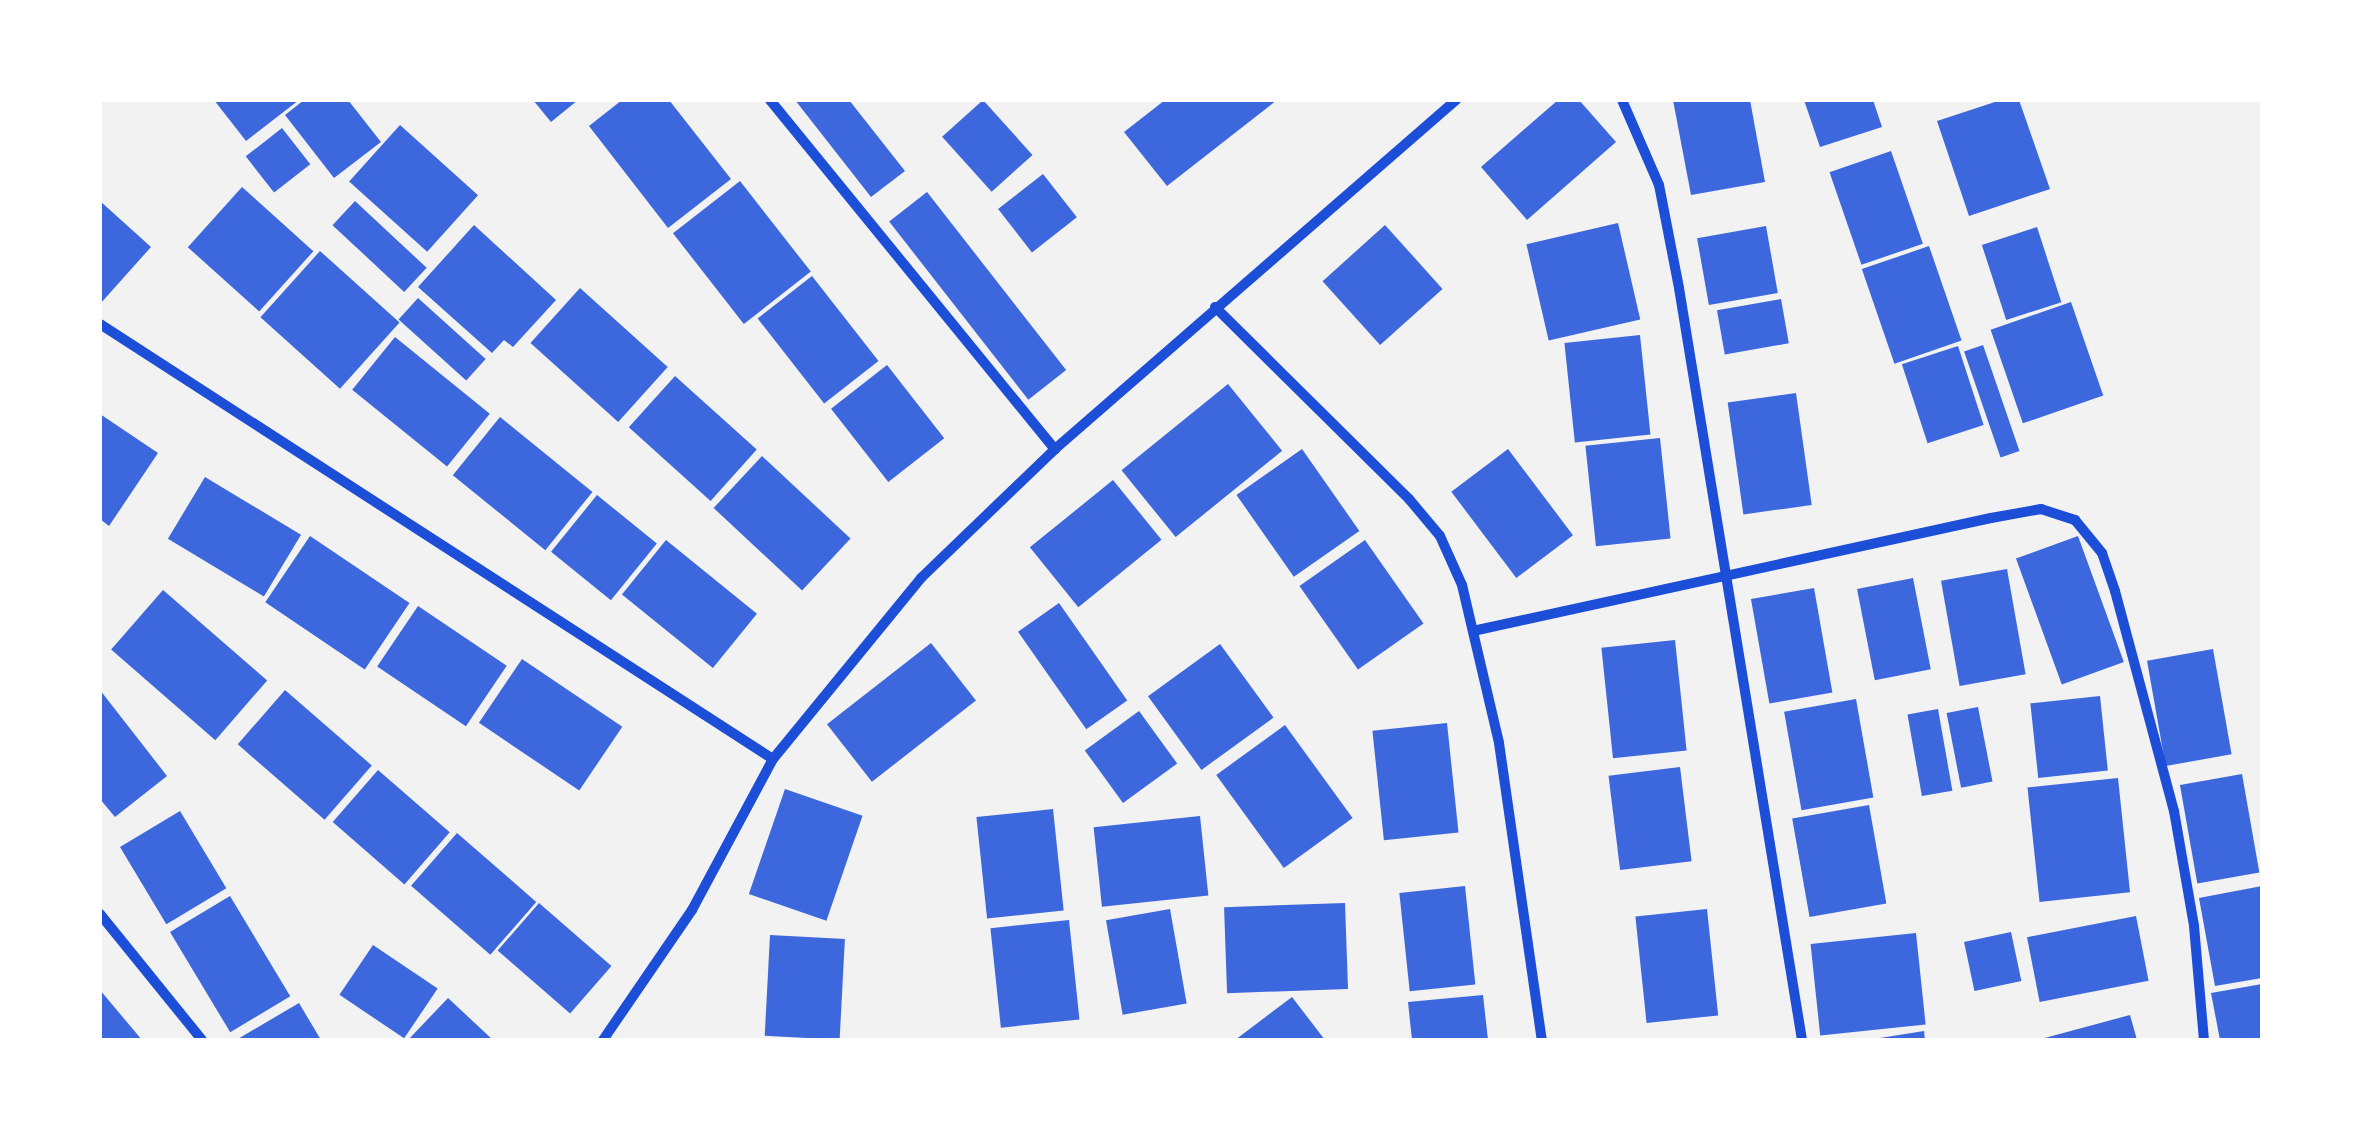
<!DOCTYPE html>
<style>
body{margin:0}
#map{position:relative;width:2362px;height:1140px;overflow:hidden;background:#f2f2f2;font-family:"Roboto Serif",serif}
div>[style]{position:absolute}
.building>*{inset:0;background:#3d67dc;transform-origin:0 0}
.minor>*{height:10px;margin:-5px;padding:0 5px;transform-origin:5px;border-radius:5px;background:#1d4ed8}
span{translate:-50% -50%;white-space:nowrap;text-align:center;line-height:1.15;-webkit-text-stroke:9px #fff;paint-order:stroke}
.frame{position:absolute;inset:0;border:102px solid #fff;pointer-events:none}
</style>
<div id="map">
<div class="building">
<div style="clip-path:polygon(214px 100px,299px 100px,246px 141px)"></div>
<div style="clip-path:polygon(304px 100px,348px 100px,381px 142px,334px 178px,285px 115px)"></div>
<div style="clip-path:polygon(533px 100px,578px 100px,551px 122px)"></div>
<div style="clip-path:polygon(622px 100px,669px 100px,731px 179px,668px 228px,589px 126px)"></div>
<div style="clip-path:polygon(795px 100px,849px 100px,905px 171px,871px 197px)"></div>
<div style="left:983px;top:100px;width:74px;height:55px;rotate:48deg"></div>
<div style="clip-path:polygon(1165px 100px,1277px 100px,1167px 186px,1124px 132px)"></div>
<div style="clip-path:polygon(1558px 100px,1579px 100px,1616px 142px,1527px 220px,1481px 167px)"></div>
<div style="clip-path:polygon(1673px 100px,1750px 100px,1765px 182px,1691px 195px)"></div>
<div style="clip-path:polygon(1804px 100px,1873px 100px,1882px 127px,1820px 147px)"></div>
<div style="clip-path:polygon(2001px 100px,2019px 100px,2050px 189px,1969px 216px,1937px 121px)"></div>
<div style="left:400px;top:125px;width:105px;height:76px;rotate:42deg"></div>
<div style="left:282px;top:128px;width:46px;height:46px;rotate:52deg"></div>
<div style="left:1891px;top:151px;width:98px;height:65px;rotate:71deg"></div>
<div style="left:1043px;top:174px;width:55px;height:57px;rotate:52deg"></div>
<div style="left:740px;top:181px;width:115px;height:85px;rotate:52deg"></div>
<div style="left:242px;top:187px;width:96px;height:81px;rotate:42deg"></div>
<div style="left:927px;top:192px;width:226px;height:48px;rotate:52deg"></div>
<div style="clip-path:polygon(100px 201px,151px 247px,100px 304px)"></div>
<div style="left:355px;top:201px;width:98px;height:33px;rotate:43deg"></div>
<div style="left:1618px;top:223px;width:99px;height:94px;rotate:77deg"></div>
<div style="clip-path:polygon(474px 225px,556px 300px,513px 347px,504px 340px,492px 353px,418px 287px)"></div>
<div style="left:1385px;top:225px;width:86px;height:84px;rotate:48deg"></div>
<div style="left:1766px;top:226px;width:68px;height:70px;rotate:80deg"></div>
<div style="left:2037px;top:227px;width:79px;height:58px;rotate:72deg"></div>
<div style="left:1929px;top:246px;width:100px;height:71px;rotate:71deg"></div>
<div style="left:320px;top:251px;width:107px;height:89px;rotate:42deg"></div>
<div style="left:812px;top:276px;width:108px;height:69px;rotate:52deg"></div>
<div style="left:580px;top:288px;width:118px;height:74px;rotate:42deg"></div>
<div style="left:418px;top:298px;width:91px;height:29px;rotate:42deg"></div>
<div style="left:1781px;top:299px;width:45px;height:65px;rotate:80deg"></div>
<div style="left:2071px;top:302px;width:99px;height:85px;rotate:71deg"></div>
<div style="left:1640px;top:335px;width:100px;height:76px;rotate:84deg"></div>
<div style="left:395px;top:337px;width:122px;height:68px;rotate:39deg"></div>
<div style="left:1983px;top:345px;width:112px;height:20px;rotate:71deg"></div>
<div style="left:1958px;top:346px;width:83px;height:59px;rotate:72deg"></div>
<div style="left:887px;top:365px;width:93px;height:71px;rotate:52deg"></div>
<div style="left:675px;top:376px;width:110px;height:69px;rotate:42deg"></div>
<div style="left:1228px;top:384px;width:86px;height:137px;rotate:51deg"></div>
<div style="left:1796px;top:393px;width:113px;height:69px;rotate:82deg"></div>
<div style="clip-path:polygon(100px 414px,158px 453px,109px 526px,100px 519px)"></div>
<div style="left:500px;top:417px;width:119px;height:75px;rotate:39deg"></div>
<div style="left:1660px;top:438px;width:101px;height:75px;rotate:84deg"></div>
<div style="left:1302px;top:449px;width:100px;height:80px;rotate:55deg"></div>
<div style="left:1508px;top:449px;width:108px;height:71px;rotate:53deg"></div>
<div style="left:762px;top:456px;width:121px;height:71px;rotate:43deg"></div>
<div style="left:205px;top:477px;width:112px;height:72px;rotate:31deg"></div>
<div style="left:1113px;top:480px;width:77px;height:107px;rotate:51deg"></div>
<div style="left:597px;top:495px;width:77px;height:73px;rotate:39deg"></div>
<div style="left:310px;top:536px;width:120px;height:80px;rotate:34deg"></div>
<div style="left:2078px;top:536px;width:134px;height:66px;rotate:70deg"></div>
<div style="left:666px;top:540px;width:117px;height:70px;rotate:39deg"></div>
<div style="left:1365px;top:540px;width:102px;height:80px;rotate:55deg"></div>
<div style="left:2007px;top:569px;width:107px;height:67px;rotate:80deg"></div>
<div style="left:1913px;top:578px;width:93px;height:57px;rotate:79deg"></div>
<div style="left:1814px;top:588px;width:106px;height:64px;rotate:80deg"></div>
<div style="left:163px;top:590px;width:138px;height:79px;rotate:41deg"></div>
<div style="left:1059px;top:603px;width:119px;height:50px;rotate:55deg"></div>
<div style="left:418px;top:606px;width:107px;height:73px;rotate:34deg"></div>
<div style="left:1675px;top:640px;width:111px;height:74px;rotate:84deg"></div>
<div style="left:931px;top:643px;width:73px;height:132px;rotate:52deg"></div>
<div style="left:1220px;top:644px;width:91px;height:89px;rotate:54deg"></div>
<div style="left:2213px;top:649px;width:107px;height:67px;rotate:80deg"></div>
<div style="left:522px;top:659px;width:121px;height:77px;rotate:34deg"></div>
<div style="clip-path:polygon(100px 690px,167px 776px,115px 817px,100px 799px)"></div>
<div style="left:285px;top:690px;width:115px;height:72px;rotate:41deg"></div>
<div style="left:2100px;top:696px;width:75px;height:70px;rotate:84deg"></div>
<div style="left:1856px;top:699px;width:100px;height:73px;rotate:80deg"></div>
<div style="left:1978px;top:707px;width:76px;height:32px;rotate:79deg"></div>
<div style="left:1938px;top:709px;width:83px;height:31px;rotate:80deg"></div>
<div style="left:1139px;top:711px;width:65px;height:67px;rotate:54deg"></div>
<div style="left:1447px;top:723px;width:110px;height:75px;rotate:84deg"></div>
<div style="left:1285px;top:725px;width:115px;height:85px;rotate:54deg"></div>
<div style="left:1680px;top:767px;width:95px;height:72px;rotate:83deg"></div>
<div style="left:378px;top:770px;width:95px;height:69px;rotate:41deg"></div>
<div style="left:2242px;top:774px;width:100px;height:63px;rotate:80deg"></div>
<div style="left:2118px;top:778px;width:115px;height:91px;rotate:84deg"></div>
<div style="left:785px;top:789px;width:82px;height:111px;rotate:19deg"></div>
<div style="left:1869px;top:805px;width:100px;height:78px;rotate:80deg"></div>
<div style="left:1053px;top:809px;width:102px;height:77px;rotate:84deg"></div>
<div style="left:180px;top:811px;width:90px;height:70px;rotate:59deg"></div>
<div style="left:1200px;top:816px;width:80px;height:107px;rotate:84deg"></div>
<div style="left:457px;top:833px;width:105px;height:70px;rotate:41deg"></div>
<div style="left:1465px;top:886px;width:99px;height:66px;rotate:84deg"></div>
<div style="clip-path:polygon(2262px 886px,2262px 978px,2215px 986px,2199px 898px)"></div>
<div style="left:230px;top:896px;width:117px;height:70px;rotate:59deg"></div>
<div style="left:539px;top:903px;width:96px;height:63px;rotate:41deg"></div>
<div style="left:1345px;top:903px;width:86px;height:121px;rotate:88deg"></div>
<div style="left:1170px;top:909px;width:96px;height:65px;rotate:80deg"></div>
<div style="left:1707px;top:909px;width:107px;height:72px;rotate:84deg"></div>
<div style="left:2136px;top:916px;width:66px;height:111px;rotate:79deg"></div>
<div style="left:1069px;top:920px;width:100px;height:79px;rotate:84deg"></div>
<div style="left:2011px;top:932px;width:50px;height:48px;rotate:78deg"></div>
<div style="left:1916px;top:933px;width:92px;height:106px;rotate:84deg"></div>
<div style="left:770px;top:935px;width:75px;height:101px;rotate:3deg"></div>
<div style="left:373px;top:945px;width:78px;height:60px;rotate:34deg"></div>
<div style="clip-path:polygon(2262px 984px,2262px 1040px,2220px 1040px,2211px 993px)"></div>
<div style="clip-path:polygon(100px 990px,142px 1040px,100px 1040px)"></div>
<div style="clip-path:polygon(1483px 995px,1488px 1040px,1412px 1040px,1408px 1002px)"></div>
<div style="clip-path:polygon(1292px 997px,1325px 1040px,1235px 1040px)"></div>
<div style="clip-path:polygon(448px 998px,493px 1040px,408px 1040px)"></div>
<div style="clip-path:polygon(299px 1003px,321px 1040px,236px 1040px)"></div>
<div style="clip-path:polygon(2130px 1015px,2137px 1040px,2041px 1040px,2041px 1039px)"></div>
<div style="clip-path:polygon(1924px 1031px,1925px 1040px,1880px 1040px,1880px 1038px)"></div>
</div>
<div class="minor">
<div style="left:770px;top:100px;width:451px;rotate:50.8deg"></div>
<div style="left:1622px;top:100px;width:93px;rotate:66.5deg"></div>
<div style="left:1659px;top:185px;width:105px;rotate:79deg"></div>
<div style="left:1679px;top:288px;width:762px;rotate:80.71deg"></div>
<div style="left:1215px;top:307px;width:273px;rotate:44.7deg"></div>
<div style="left:1409px;top:499px;width:48px;rotate:50deg"></div>
<div style="left:1440px;top:536px;width:54px;rotate:65.8deg"></div>
<div style="left:1462px;top:585px;width:162px;rotate:76.8deg"></div>
<div style="left:1499px;top:743px;width:300px;rotate:81.8deg"></div>
<div style="left:100px;top:324px;width:801px;rotate:32.88deg"></div>
<div style="left:1473px;top:631px;width:530px;rotate:-12.31deg"></div>
<div style="left:1991px;top:518px;width:51px;rotate:-10.2deg"></div>
<div style="left:2041px;top:509px;width:36px;rotate:18deg"></div>
<div style="left:2075px;top:520px;width:43px;rotate:50.7deg"></div>
<div style="left:2102px;top:553px;width:40px;rotate:71.1deg"></div>
<div style="left:2115px;top:591px;width:228px;rotate:75deg"></div>
<div style="left:2174px;top:811px;width:117px;rotate:80.1deg"></div>
<div style="left:2194px;top:926px;width:114px;rotate:85deg"></div>
<div style="left:100px;top:914px;width:162px;rotate:51deg"></div>
<div style="left:603px;top:1040px;width:158px;rotate:-55.6deg"></div>
<div style="left:692px;top:910px;width:171px;rotate:-61.8deg"></div>
<div style="left:773px;top:759px;width:234px;rotate:-50.7deg"></div>
<div style="left:921px;top:578px;width:186px;rotate:-43.9deg"></div>
<div style="left:1055px;top:449px;width:532px;rotate:-41.03deg"></div>
</div>
<div class="frame"></div>
</div>
